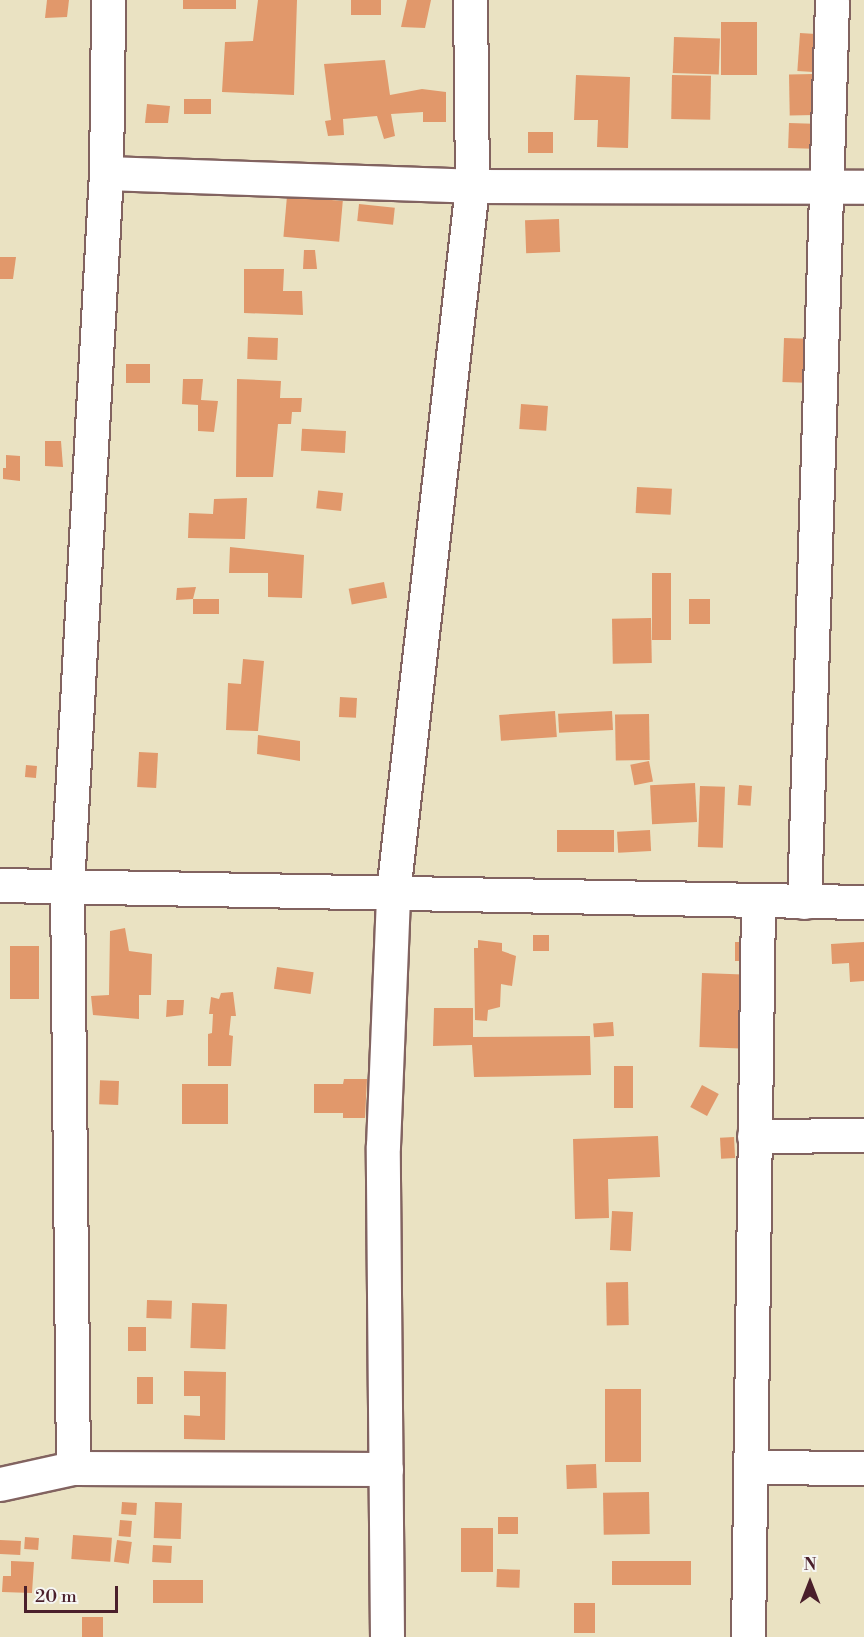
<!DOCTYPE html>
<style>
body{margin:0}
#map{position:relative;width:864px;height:1637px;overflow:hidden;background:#eae2c2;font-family:"Libre Bodoni",serif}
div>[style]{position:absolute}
.building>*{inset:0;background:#e1986b;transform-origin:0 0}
.roads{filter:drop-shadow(2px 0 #826360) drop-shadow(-2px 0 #826360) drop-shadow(0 2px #826360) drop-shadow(0 -2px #826360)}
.minor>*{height:33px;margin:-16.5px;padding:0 16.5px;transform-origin:16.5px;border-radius:16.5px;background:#fff}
span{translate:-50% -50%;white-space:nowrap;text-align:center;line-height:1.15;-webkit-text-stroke:4.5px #f6f6f2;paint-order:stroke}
.north{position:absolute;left:780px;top:1553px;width:60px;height:60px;-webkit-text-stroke:4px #f6f6f2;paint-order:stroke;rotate:0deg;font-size:16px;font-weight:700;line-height:24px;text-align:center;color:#4a1f2b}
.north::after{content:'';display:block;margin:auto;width:21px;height:27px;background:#4a1f2b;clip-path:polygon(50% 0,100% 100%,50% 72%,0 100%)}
.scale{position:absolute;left:24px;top:1586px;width:94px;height:27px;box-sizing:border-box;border:3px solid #4a1f2b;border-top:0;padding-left:8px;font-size:18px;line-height:21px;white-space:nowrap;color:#4a1f2b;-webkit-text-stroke:4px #f6f6f2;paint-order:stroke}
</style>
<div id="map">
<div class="building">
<div style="clip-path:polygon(47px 0,69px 0,67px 17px,45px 18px)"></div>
<div style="left:183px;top:0;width:53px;height:9px"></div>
<div style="clip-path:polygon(258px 0,297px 0,294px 95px,222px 92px,225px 42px,253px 41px)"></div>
<div style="left:351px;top:0;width:30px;height:15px"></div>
<div style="clip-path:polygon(407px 0,431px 0,425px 28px,401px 27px)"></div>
<div style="left:721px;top:22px;width:36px;height:53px"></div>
<div style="left:800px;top:33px;width:16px;height:38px;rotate:4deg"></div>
<div style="left:674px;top:37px;width:46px;height:36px;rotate:2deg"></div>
<div style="clip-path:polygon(385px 60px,390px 95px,422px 89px,446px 92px,446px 122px,423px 122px,423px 112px,391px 114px,395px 136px,384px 139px,377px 116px,343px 119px,344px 135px,328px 136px,325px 121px,331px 120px,324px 64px)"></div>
<div style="left:814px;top:74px;width:41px;height:25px;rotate:89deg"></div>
<div style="clip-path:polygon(576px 75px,630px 77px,628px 148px,597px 147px,598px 120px,574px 120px)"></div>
<div style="left:672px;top:75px;width:39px;height:44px;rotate:1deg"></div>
<div style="left:184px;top:99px;width:27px;height:15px"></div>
<div style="clip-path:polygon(147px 104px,170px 106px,168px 123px,145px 123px)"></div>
<div style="left:789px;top:123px;width:24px;height:25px;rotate:2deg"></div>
<div style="left:528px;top:132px;width:25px;height:21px"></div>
<div style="left:287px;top:196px;width:56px;height:41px;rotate:5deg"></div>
<div style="left:359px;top:204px;width:36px;height:17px;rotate:6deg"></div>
<div style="left:559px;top:219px;width:33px;height:34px;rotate:88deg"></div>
<div style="clip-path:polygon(304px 250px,315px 250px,317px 269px,303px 269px)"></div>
<div style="clip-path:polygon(0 257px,16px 257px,13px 279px,0 279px)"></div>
<div style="clip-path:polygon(244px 269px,284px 269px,283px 291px,302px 291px,303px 315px,244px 313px)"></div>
<div style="left:248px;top:337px;width:30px;height:22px;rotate:2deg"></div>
<div style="left:784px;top:338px;width:23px;height:44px;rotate:2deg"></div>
<div style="left:126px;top:364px;width:24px;height:19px"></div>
<div style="clip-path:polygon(183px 379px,203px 379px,201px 400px,218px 401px,214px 432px,198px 431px,198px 405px,182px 404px)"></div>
<div style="clip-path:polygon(237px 379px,281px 381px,280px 398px,302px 398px,301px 412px,292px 412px,291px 424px,278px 424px,273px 477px,236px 477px)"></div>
<div style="left:521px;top:404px;width:27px;height:25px;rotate:4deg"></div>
<div style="left:346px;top:431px;width:22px;height:44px;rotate:93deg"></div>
<div style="clip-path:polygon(45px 441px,61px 441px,63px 467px,45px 466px)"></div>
<div style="clip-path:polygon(6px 455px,20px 456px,20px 481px,3px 479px,3px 468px,6px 468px)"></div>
<div style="left:637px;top:487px;width:35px;height:26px;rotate:3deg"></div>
<div style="left:343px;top:493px;width:18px;height:25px;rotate:96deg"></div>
<div style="clip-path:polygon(247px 498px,245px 539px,188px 538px,189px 513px,213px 514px,214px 499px)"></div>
<div style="clip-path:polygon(230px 547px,304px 555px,302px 598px,268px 597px,268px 573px,229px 573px)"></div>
<div style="left:652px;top:573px;width:19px;height:67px"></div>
<div style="left:384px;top:582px;width:16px;height:36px;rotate:79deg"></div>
<div style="clip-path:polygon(196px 587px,193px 599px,176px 600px,177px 588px)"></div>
<div style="left:193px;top:599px;width:26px;height:15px"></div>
<div style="left:689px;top:599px;width:21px;height:25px"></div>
<div style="left:651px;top:618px;width:45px;height:39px;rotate:89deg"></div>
<div style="clip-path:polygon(243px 659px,264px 661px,258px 731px,226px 730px,228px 683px,241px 684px)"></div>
<div style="left:340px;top:697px;width:17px;height:20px;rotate:3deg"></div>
<div style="left:555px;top:711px;width:26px;height:56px;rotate:86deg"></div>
<div style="left:612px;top:711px;width:19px;height:54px;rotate:87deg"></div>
<div style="left:649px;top:714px;width:46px;height:34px;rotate:89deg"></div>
<div style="clip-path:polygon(258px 735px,300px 741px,300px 761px,257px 754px)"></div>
<div style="left:139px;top:752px;width:19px;height:35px;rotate:3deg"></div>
<div style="left:649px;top:761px;width:21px;height:19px;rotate:79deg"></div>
<div style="left:26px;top:765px;width:11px;height:12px;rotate:5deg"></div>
<div style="left:695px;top:783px;width:39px;height:45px;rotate:87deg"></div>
<div style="left:739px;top:785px;width:13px;height:20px;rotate:4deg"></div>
<div style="left:700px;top:786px;width:25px;height:61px;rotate:2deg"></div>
<div style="left:614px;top:830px;width:22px;height:57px;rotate:90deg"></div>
<div style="left:650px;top:830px;width:21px;height:33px;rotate:87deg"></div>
<div style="clip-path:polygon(125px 928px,129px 951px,152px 954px,151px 995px,139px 995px,139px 1019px,93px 1015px,91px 996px,109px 995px,110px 931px)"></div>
<div style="left:533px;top:935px;width:16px;height:16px"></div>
<div style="clip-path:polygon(478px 940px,502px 943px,502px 951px,516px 956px,512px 986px,501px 984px,500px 1007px,488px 1010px,487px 1021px,475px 1020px,474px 948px,478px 948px)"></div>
<div style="left:735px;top:942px;width:18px;height:19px"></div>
<div style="clip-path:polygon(864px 942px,864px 981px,850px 982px,849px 963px,832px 964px,831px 944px)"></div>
<div style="left:10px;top:946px;width:29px;height:53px"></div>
<div style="left:277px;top:967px;width:37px;height:22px;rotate:8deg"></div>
<div style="left:702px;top:973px;width:48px;height:74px;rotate:2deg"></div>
<div style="clip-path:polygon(233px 992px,236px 1016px,231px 1016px,229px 1035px,233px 1036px,231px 1066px,208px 1066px,208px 1034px,212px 1033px,213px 1014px,209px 1014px,211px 997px,219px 999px,221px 993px)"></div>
<div style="clip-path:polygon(167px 1000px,184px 1000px,183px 1015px,166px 1017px)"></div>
<div style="clip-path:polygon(434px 1008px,473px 1008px,473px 1037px,590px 1036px,591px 1075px,474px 1077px,472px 1045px,433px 1046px)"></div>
<div style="left:613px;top:1022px;width:14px;height:20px;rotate:86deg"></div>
<div style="left:614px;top:1066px;width:19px;height:42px"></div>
<div style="clip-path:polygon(344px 1079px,367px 1079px,365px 1118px,343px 1118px,343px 1113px,314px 1113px,314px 1084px,343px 1084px)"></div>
<div style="left:119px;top:1081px;width:24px;height:19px;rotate:92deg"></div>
<div style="left:182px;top:1084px;width:46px;height:40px"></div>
<div style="left:702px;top:1085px;width:19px;height:25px;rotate:28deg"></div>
<div style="clip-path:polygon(658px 1136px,660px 1177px,608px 1179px,609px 1218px,575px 1219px,573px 1139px)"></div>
<div style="left:734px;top:1137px;width:21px;height:14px;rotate:87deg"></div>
<div style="left:612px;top:1211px;width:21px;height:39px;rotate:3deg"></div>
<div style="left:628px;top:1282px;width:43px;height:22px;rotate:89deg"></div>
<div style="left:147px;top:1300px;width:25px;height:18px;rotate:2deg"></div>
<div style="left:192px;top:1303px;width:35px;height:45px;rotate:2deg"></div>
<div style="left:128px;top:1327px;width:18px;height:24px"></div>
<div style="clip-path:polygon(184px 1371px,226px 1372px,225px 1440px,184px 1439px,184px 1415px,200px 1416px,200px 1396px,184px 1396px)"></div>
<div style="left:137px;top:1377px;width:16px;height:27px"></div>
<div style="left:605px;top:1389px;width:36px;height:73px"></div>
<div style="left:596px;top:1464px;width:24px;height:30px;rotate:88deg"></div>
<div style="left:649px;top:1492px;width:42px;height:46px;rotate:89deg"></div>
<div style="left:122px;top:1502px;width:15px;height:12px;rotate:4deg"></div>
<div style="left:155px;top:1502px;width:27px;height:36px;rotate:2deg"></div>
<div style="left:498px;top:1517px;width:20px;height:17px"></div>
<div style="left:120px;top:1520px;width:12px;height:16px;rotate:5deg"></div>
<div style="left:461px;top:1528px;width:32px;height:44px"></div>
<div style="left:73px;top:1535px;width:39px;height:24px;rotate:4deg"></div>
<div style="left:25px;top:1537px;width:14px;height:12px;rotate:4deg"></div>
<div style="left:0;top:1540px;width:21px;height:14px;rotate:3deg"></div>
<div style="left:117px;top:1540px;width:15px;height:22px;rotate:8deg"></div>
<div style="left:153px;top:1545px;width:19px;height:17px;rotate:3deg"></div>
<div style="clip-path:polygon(11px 1561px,34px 1562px,32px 1593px,2px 1592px,3px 1576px,11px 1576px)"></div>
<div style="left:691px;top:1561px;width:24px;height:79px;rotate:90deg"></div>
<div style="left:497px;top:1569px;width:23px;height:18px;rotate:2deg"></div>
<div style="left:153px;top:1580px;width:50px;height:23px"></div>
<div style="left:574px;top:1603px;width:21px;height:30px"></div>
<div style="left:82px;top:1617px;width:21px;height:20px"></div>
</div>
<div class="roads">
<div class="minor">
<div style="left:106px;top:173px;width:173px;rotate:-89.3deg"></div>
<div style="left:0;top:885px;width:864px;rotate:1.13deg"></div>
<div style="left:804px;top:902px;width:902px;rotate:-88.22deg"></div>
<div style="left:754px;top:1136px;width:110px;rotate:-0.5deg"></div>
<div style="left:750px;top:1467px;width:114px;rotate:0.5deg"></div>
<div style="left:73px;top:1468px;width:582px;rotate:-90.59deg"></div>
<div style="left:67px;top:886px;width:714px;rotate:-86.87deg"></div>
<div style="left:106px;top:173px;width:366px;rotate:2deg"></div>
<div style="left:472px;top:186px;width:392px;rotate:0.1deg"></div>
<div style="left:0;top:1484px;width:75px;rotate:-12.4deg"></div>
<div style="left:73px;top:1468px;width:313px;rotate:0.2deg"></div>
<div style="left:387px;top:1637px;width:491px;rotate:-90.5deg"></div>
<div style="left:383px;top:1146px;width:253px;rotate:-87.7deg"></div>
<div style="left:393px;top:893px;width:711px;rotate:-83.62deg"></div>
<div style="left:472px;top:186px;width:186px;rotate:-90.6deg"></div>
<div style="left:748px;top:1637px;width:736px;rotate:-89.22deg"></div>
</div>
</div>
<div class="north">N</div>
<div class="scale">20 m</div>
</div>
